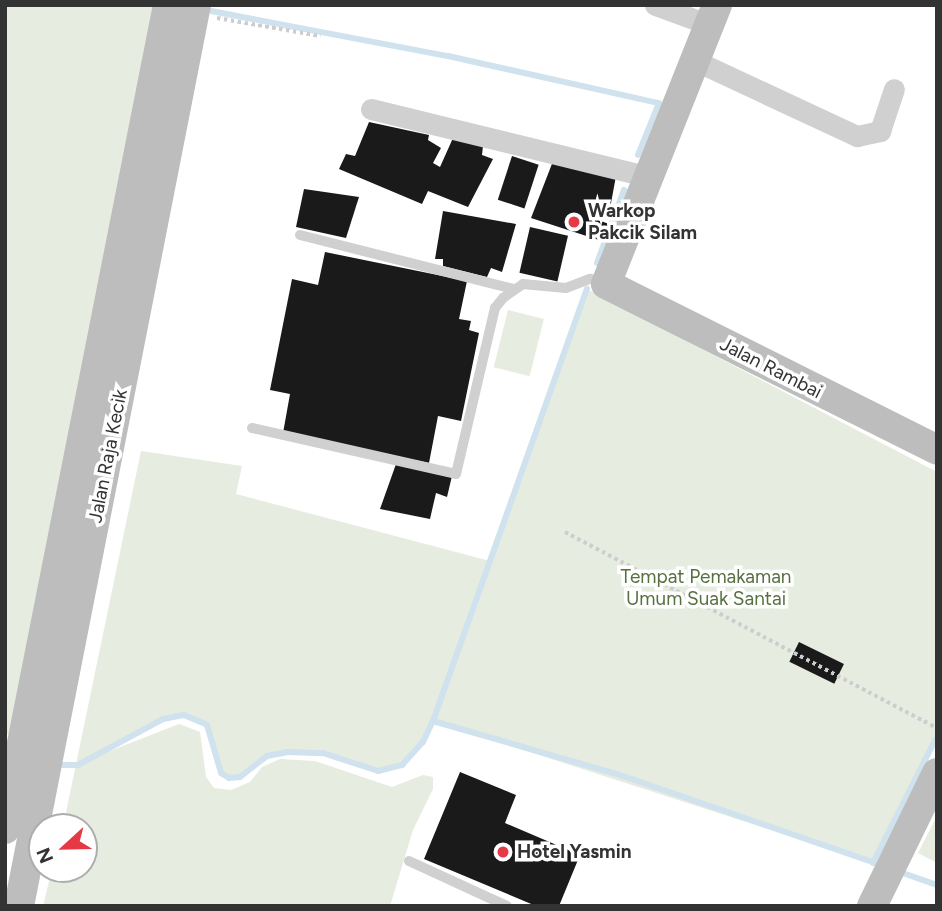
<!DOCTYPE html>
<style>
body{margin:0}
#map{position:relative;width:942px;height:911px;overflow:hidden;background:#fff;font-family:Figtree,sans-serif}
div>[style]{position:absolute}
.green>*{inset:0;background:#e6ecdf;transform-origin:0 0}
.stream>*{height:6px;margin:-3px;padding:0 3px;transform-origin:3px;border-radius:3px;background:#cfe2ee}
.building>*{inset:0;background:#1a1a1a;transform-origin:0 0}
.path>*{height:3.5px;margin-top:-1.75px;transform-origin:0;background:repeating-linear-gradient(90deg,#cdcdcd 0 3.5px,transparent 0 7px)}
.lane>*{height:10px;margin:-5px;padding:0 5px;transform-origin:5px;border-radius:5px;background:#d0d0d0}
.street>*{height:21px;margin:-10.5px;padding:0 10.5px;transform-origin:10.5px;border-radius:10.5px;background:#d0d0d0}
.secondary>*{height:30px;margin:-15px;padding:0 15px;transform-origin:15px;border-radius:15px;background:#bdbdbd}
.dots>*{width:19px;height:19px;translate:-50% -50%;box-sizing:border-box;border:4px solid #fff;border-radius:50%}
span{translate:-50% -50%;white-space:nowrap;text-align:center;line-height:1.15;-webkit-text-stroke:7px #fff;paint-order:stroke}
.poi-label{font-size:19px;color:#333;font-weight:700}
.left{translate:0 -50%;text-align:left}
.street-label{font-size:19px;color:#333}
.park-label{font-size:19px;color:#56703f}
.frame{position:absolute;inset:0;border:7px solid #333;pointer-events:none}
.north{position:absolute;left:28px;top:813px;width:70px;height:70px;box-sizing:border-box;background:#fff;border:2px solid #adadad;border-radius:50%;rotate:248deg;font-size:19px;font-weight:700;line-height:28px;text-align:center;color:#333}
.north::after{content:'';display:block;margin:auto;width:24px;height:32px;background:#e63946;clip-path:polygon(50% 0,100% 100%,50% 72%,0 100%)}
</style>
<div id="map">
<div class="green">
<div style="clip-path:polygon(5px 5px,154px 5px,10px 734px,5px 734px)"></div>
<div style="clip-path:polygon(587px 289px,937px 472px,937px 736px,873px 863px,434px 721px,423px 742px,402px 765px,383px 770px,323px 753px,287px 752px,267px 756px,240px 777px,229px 778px,221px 773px,207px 725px,184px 715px,163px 719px,92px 758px,179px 724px,200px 732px,206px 777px,214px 788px,231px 790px,250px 782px,262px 767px,280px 759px,315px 761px,392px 787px,423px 775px,433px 777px,433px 789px,413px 830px,390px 906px,43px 906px,52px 869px,84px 869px,84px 827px,63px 827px,141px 451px,242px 466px,236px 494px,490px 561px)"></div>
<div style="left:508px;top:310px;width:37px;height:59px;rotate:14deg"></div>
<div style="clip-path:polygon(937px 816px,937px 863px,918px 853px)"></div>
</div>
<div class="stream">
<div style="left:211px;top:11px;width:241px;rotate:10.8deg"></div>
<div style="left:448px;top:56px;width:216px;rotate:12.6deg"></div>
<div style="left:659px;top:103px;width:56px;rotate:112deg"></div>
<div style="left:597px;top:263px;width:78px;rotate:-69.7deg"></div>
<div style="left:433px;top:721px;width:459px;rotate:-70.4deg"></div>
<div style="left:56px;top:765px;width:22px"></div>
<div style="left:78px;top:765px;width:97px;rotate:-28.4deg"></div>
<div style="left:163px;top:719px;width:21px;rotate:-11deg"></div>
<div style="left:184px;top:715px;width:25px;rotate:23deg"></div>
<div style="left:207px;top:725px;width:50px;rotate:73.7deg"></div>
<div style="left:221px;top:773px;width:9px;rotate:32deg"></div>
<div style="left:229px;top:778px;width:11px;rotate:-5deg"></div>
<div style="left:240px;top:777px;width:34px;rotate:-38deg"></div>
<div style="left:267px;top:756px;width:20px;rotate:-11deg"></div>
<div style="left:287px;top:752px;width:36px;rotate:2deg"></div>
<div style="left:323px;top:753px;width:58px;rotate:18.1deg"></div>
<div style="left:378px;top:771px;width:25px;rotate:-14deg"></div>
<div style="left:402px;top:765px;width:31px;rotate:-48deg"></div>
<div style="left:423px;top:742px;width:23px;rotate:-65deg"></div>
<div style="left:433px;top:721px;width:195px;rotate:16.1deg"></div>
<div style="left:620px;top:775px;width:279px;rotate:19deg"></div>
<div style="left:873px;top:863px;width:138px;rotate:-63.2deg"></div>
<div style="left:897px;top:871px;width:42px;rotate:19.3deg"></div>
</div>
<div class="building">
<div style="clip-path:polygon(369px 122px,429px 135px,428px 140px,441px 148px,433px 163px,440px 167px,453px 138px,483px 146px,482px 155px,493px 159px,468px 207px,428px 191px,422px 204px,339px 169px,346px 154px,355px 156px)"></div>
<div style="left:512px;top:156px;width:28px;height:46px;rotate:18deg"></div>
<div style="clip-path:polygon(555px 156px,616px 176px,609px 214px,602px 212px,598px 220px,612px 225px,605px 242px,531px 218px)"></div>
<div style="clip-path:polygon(304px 189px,359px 197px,346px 238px,296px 227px)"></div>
<div style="clip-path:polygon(443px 211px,516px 224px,502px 272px,491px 268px,487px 277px,443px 266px,443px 259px,435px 259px)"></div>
<div style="left:530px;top:227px;width:39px;height:47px;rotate:13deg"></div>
<div style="clip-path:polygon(325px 252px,467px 281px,459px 319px,471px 321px,469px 330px,479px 333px,461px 421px,438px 416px,429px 463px,283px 433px,290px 394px,270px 390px,292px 279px,318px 285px)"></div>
<div style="clip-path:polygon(396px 464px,452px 476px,447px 497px,436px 493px,430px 519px,380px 509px)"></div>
<div style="left:799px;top:642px;width:50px;height:22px;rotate:26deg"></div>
<div style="clip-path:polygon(460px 772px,516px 795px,505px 823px,580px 855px,559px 906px,536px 906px,424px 859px)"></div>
</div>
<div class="path">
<div style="left:217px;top:18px;width:105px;rotate:9.9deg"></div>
<div style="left:565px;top:532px;width:420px;rotate:27.8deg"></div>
</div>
<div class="lane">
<div style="left:300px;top:235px;width:221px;rotate:14.2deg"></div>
<div style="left:252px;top:428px;width:209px;rotate:12.7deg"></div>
<div style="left:456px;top:474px;width:171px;rotate:-76.8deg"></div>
<div style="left:495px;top:308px;width:13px;rotate:-51deg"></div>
<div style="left:503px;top:298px;width:24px;rotate:-35deg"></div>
<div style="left:523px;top:284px;width:43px;rotate:5.3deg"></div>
<div style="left:566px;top:288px;width:26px;rotate:-21deg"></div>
<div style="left:590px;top:279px;width:14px;rotate:17deg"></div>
<div style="left:409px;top:861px;width:108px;rotate:24.7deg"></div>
</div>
<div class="street">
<div style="left:655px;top:5px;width:59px;rotate:20deg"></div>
<div style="left:696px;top:61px;width:178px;rotate:25deg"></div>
<div style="left:857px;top:136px;width:24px;rotate:-12deg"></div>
<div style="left:880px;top:131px;width:44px;rotate:-71.6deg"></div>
<div style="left:371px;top:109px;width:288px;rotate:13.7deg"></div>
</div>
<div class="secondary">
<div style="left:717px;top:5px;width:300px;rotate:111.7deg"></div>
<div style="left:606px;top:284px;width:370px;rotate:26.6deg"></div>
<div style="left:5px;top:829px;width:840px;rotate:-78.81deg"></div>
<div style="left:19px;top:906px;width:918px;rotate:-78.89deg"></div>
<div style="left:872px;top:906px;width:148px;rotate:-64deg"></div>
</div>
<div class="dots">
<div style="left:574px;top:222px;background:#e63946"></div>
<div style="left:503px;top:852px;background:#e63946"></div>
</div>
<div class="poi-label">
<span class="left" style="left:588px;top:222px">Warkop<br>Pakcik Silam</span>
<span class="left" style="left:517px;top:852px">Hotel Yasmin</span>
</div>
<div class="street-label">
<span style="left:771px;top:368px;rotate:27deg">Jalan Rambai</span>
<span style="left:108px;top:456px;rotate:-79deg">Jalan Raja Kecik</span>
</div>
<div class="park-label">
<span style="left:706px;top:588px">Tempat Pemakaman<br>Umum Suak Santai</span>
</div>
<div class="frame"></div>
<div class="north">N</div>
</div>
